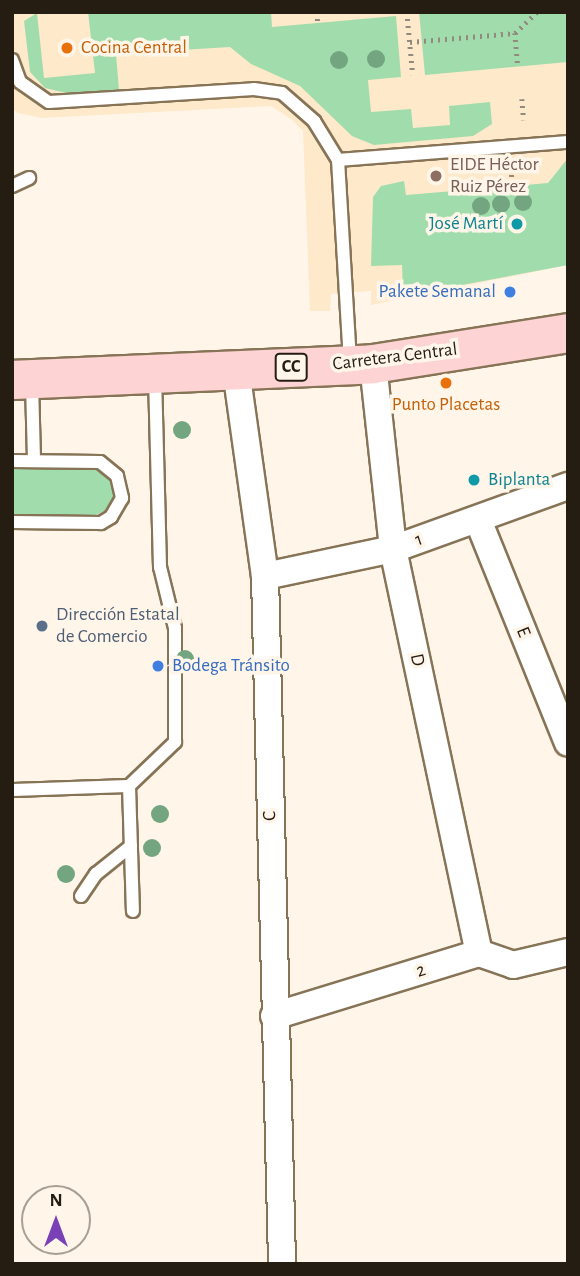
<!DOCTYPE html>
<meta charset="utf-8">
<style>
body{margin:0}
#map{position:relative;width:580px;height:1276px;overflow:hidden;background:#fff6e9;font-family:"Alegreya Sans",sans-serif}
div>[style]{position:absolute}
.built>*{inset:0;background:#fee9ca}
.green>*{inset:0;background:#a1ddac}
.path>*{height:4.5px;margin-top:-2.25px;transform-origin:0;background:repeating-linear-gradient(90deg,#928a7e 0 2px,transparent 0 7px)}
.roads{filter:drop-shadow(2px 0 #877457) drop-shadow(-2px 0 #877457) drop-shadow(0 2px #877457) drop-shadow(0 -2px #877457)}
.service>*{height:12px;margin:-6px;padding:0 6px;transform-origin:6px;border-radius:6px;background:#fff}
.minor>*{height:26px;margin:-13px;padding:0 13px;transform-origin:13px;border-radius:13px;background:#fff}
.primary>*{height:38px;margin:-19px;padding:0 19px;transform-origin:19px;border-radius:19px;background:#fed3d3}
.trees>*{width:18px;height:18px;margin:-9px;border-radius:50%;background:#73a680}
.dots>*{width:19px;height:19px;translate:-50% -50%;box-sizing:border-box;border:4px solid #fff6e9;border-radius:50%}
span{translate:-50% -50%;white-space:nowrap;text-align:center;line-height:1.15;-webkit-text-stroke:7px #fff6e9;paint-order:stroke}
.shield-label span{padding:2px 5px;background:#fff6e9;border:2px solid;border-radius:5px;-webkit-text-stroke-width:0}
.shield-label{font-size:18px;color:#251d12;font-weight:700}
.food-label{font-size:19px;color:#c56008}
.left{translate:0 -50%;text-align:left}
.education-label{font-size:19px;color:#785e54}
.culture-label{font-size:19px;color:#0d838f}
.right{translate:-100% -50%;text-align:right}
.shop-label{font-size:19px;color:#366cbe}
.street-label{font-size:19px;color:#251d12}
.service-label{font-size:19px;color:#4e5e75}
.frame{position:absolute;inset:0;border:14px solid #251d12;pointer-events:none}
.north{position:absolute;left:21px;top:1185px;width:70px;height:70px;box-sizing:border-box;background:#fff6e9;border:2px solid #a89f93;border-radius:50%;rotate:0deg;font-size:19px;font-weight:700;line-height:28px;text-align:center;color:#251d12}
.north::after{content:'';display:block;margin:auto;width:24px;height:32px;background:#7a40b6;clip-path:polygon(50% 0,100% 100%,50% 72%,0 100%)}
</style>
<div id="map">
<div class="built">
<div style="clip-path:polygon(12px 12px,568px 12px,568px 265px,371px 305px,371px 291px,331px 294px,330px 311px,310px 311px,303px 131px,292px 120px,271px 106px,42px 118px,18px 113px,12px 108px)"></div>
</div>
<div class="green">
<div style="clip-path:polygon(88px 12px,271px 12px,272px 27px,396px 16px,401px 77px,368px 80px,371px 112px,411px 109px,413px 128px,450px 125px,449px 106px,490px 102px,492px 124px,473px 136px,374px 145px,352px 136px,300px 86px,251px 64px,230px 47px,116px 54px,119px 90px,66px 93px,45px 88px,30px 72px,24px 21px,37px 13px,44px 78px,95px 73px)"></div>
<div style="clip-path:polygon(419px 12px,568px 12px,568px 62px,425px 75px)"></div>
<div style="clip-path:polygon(568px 158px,568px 265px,403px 296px,402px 265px,371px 266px,373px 197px,381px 186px,404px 181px,406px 195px,548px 183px)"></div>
<div style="clip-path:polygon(12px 467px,92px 467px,108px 475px,114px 497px,106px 510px,92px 517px,12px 517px)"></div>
</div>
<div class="path">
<div style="left:317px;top:12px;width:11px;rotate:85deg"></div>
<div style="left:407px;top:12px;width:63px;rotate:84.6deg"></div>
<div style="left:515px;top:33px;width:30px;rotate:-44deg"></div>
<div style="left:410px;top:42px;width:105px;rotate:-4.9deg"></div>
<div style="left:515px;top:33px;width:33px;rotate:85deg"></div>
<div style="left:522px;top:99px;width:21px;rotate:85deg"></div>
<div style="left:510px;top:161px;width:25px;rotate:83deg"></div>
</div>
<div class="roads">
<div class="service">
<div style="left:12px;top:60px;width:23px;rotate:70deg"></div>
<div style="left:20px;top:82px;width:35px;rotate:35deg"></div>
<div style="left:49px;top:102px;width:205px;rotate:-3.6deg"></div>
<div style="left:254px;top:89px;width:28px;rotate:8deg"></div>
<div style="left:282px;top:93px;width:43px;rotate:41.2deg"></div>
<div style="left:314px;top:121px;width:46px;rotate:58.4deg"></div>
<div style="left:338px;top:160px;width:231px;rotate:-4.5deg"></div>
<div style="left:338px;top:160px;width:201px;rotate:86.6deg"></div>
<div style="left:12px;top:186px;width:19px;rotate:-25deg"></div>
<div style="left:32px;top:383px;width:78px;rotate:88.5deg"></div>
<div style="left:12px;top:461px;width:88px;rotate:0.7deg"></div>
<div style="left:100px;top:462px;width:22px;rotate:39deg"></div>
<div style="left:117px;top:476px;width:23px;rotate:77deg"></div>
<div style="left:122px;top:498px;width:22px;rotate:120deg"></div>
<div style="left:111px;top:517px;width:12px;rotate:149deg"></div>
<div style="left:101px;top:523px;width:89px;rotate:-179.4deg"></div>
<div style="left:129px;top:786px;width:64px;rotate:-43.7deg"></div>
<div style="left:175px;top:742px;width:114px;rotate:-90deg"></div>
<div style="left:175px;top:628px;width:63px;rotate:-103.8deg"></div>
<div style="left:160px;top:567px;width:189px;rotate:-91.5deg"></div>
<div style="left:12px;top:790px;width:117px;rotate:-2deg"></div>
<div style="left:129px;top:786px;width:125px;rotate:88.2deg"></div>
<div style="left:81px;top:896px;width:27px;rotate:-56deg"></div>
<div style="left:96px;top:874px;width:45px;rotate:-38.7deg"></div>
</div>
<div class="minor">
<div style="left:373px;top:364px;width:186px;rotate:83.8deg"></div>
<div style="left:393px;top:549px;width:413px;rotate:78deg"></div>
<div style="left:236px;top:370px;width:208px;rotate:82deg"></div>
<div style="left:265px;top:576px;width:688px;rotate:88.58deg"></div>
<div style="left:478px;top:520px;width:240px;rotate:68deg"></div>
<div style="left:265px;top:576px;width:131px;rotate:-11.9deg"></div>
<div style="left:393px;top:549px;width:186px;rotate:-19.8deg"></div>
<div style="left:274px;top:1016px;width:214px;rotate:-17.1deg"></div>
<div style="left:479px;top:953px;width:36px;rotate:19deg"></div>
<div style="left:513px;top:965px;width:57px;rotate:-13.3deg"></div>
</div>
<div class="primary">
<div style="left:12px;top:380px;width:361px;rotate:-2.5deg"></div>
<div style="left:373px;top:364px;width:197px;rotate:-9deg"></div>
</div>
</div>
<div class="trees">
<div style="left:376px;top:59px"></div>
<div style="left:339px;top:60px"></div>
<div style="left:523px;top:202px"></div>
<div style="left:501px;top:204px"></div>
<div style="left:481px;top:206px"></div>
<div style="left:182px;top:430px"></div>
<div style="left:185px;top:659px"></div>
<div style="left:160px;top:814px"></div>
<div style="left:152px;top:848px"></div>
<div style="left:66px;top:874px"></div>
</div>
<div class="dots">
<div style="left:67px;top:48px;background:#e8710a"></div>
<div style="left:436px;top:176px;background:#8d6e63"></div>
<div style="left:517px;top:224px;background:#0f9aa8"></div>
<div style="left:510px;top:292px;background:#3f7fe0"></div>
<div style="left:446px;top:383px;background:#e8710a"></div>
<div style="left:474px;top:480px;background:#0f9aa8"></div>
<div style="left:42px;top:626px;background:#5c6f8a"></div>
<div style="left:158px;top:666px;background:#3f7fe0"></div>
</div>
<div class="shield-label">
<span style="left:291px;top:367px">CC</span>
</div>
<div class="food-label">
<span class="left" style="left:81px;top:48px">Cocina Central</span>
<span style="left:446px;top:405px">Punto Placetas</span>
</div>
<div class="education-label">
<span class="left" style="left:450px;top:176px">EIDE Héctor<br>Ruiz Pérez</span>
</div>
<div class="culture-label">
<span class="right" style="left:503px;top:224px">José Martí</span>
<span class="left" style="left:488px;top:480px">Biplanta</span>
</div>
<div class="shop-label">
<span class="right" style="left:496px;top:292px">Pakete Semanal</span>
<span class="left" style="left:172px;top:666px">Bodega Tránsito</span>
</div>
<div class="street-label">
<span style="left:395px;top:357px;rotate:-7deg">Carretera Central</span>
<span style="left:419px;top:540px;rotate:-19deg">1</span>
<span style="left:523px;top:632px;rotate:68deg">E</span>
<span style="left:417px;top:660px;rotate:78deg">D</span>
<span style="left:270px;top:816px;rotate:-91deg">C</span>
<span style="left:421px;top:971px;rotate:-17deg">2</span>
</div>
<div class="service-label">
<span class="left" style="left:56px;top:626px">Dirección Estatal<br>de Comercio</span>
</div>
<div class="frame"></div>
<div class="north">N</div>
</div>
